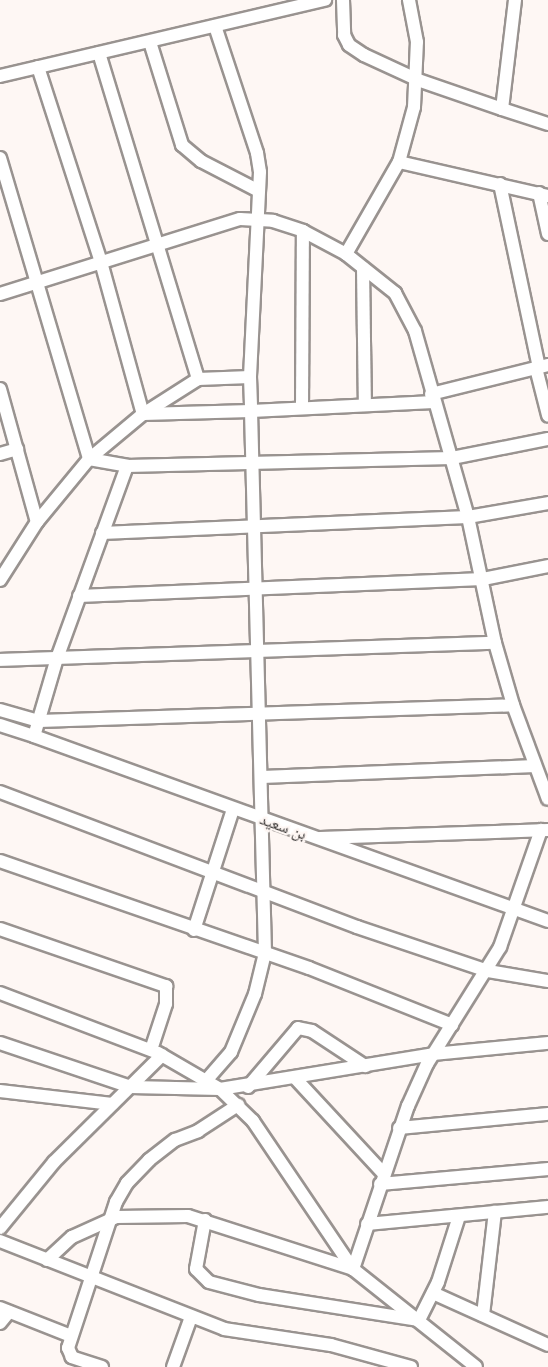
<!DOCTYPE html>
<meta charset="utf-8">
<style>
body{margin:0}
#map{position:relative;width:548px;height:1367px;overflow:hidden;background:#fef7f4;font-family:"Varela Round","Noto Naskh Arabic",sans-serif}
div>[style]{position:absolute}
.roads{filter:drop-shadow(2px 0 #999390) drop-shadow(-2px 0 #999390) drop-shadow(0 2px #999390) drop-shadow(0 -2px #999390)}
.minor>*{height:12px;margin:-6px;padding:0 6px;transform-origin:6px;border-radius:6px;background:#fff}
span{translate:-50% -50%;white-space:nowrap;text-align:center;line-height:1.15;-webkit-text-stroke:4.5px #fef7f4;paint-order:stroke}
.street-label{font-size:16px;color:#363332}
</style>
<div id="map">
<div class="roads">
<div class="minor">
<div style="left:343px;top:0;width:35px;rotate:88deg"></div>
<div style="left:344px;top:35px;width:11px;rotate:63deg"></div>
<div style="left:349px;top:45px;width:18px;rotate:34deg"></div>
<div style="left:364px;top:55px;width:60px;rotate:24.8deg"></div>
<div style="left:418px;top:80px;width:89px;rotate:19deg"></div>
<div style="left:502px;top:109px;width:110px;rotate:-83.2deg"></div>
<div style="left:215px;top:26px;width:134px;rotate:71.7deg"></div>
<div style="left:257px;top:153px;width:19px;rotate:81deg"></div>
<div style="left:260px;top:172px;width:205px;rotate:92.8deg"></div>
<div style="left:150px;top:42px;width:108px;rotate:72.7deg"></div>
<div style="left:182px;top:145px;width:25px;rotate:40deg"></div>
<div style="left:201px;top:161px;width:65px;rotate:27.3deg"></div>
<div style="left:99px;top:53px;width:341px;rotate:73.1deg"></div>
<div style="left:38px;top:67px;width:205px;rotate:72.1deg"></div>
<div style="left:101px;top:262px;width:158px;rotate:74.6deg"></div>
<div style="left:143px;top:414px;width:108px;rotate:-1.6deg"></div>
<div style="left:251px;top:411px;width:542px;rotate:88.52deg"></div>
<div style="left:265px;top:953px;width:42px;rotate:103.7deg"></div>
<div style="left:255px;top:994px;width:63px;rotate:112.5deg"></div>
<div style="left:231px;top:1052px;width:37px;rotate:131deg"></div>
<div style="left:0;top:76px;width:334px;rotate:-13.2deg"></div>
<div style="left:502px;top:109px;width:48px;rotate:18.1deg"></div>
<div style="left:0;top:158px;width:314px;rotate:73.5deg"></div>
<div style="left:89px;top:459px;width:39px;rotate:10deg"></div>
<div style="left:127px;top:466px;width:325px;rotate:-1.4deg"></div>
<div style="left:452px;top:458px;width:98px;rotate:-11.2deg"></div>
<div style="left:399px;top:162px;width:153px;rotate:12.9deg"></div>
<div style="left:500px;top:184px;width:187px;rotate:78deg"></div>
<div style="left:539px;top:193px;width:42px;rotate:77.6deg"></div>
<div style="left:346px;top:254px;width:106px;rotate:-60.1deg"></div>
<div style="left:399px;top:162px;width:57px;rotate:-74.7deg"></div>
<div style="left:414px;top:107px;width:65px;rotate:-87.4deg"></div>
<div style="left:417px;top:42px;width:43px;rotate:-100.8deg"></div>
<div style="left:363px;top:268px;width:137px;rotate:89.2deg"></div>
<div style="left:0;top:294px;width:251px;rotate:-17.4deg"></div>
<div style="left:240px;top:219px;width:33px;rotate:3deg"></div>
<div style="left:273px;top:221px;width:32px;rotate:18deg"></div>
<div style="left:303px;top:231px;width:49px;rotate:28.1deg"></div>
<div style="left:346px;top:254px;width:63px;rotate:38.5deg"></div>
<div style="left:395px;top:293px;width:43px;rotate:62.2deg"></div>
<div style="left:415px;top:331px;width:193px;rotate:74.1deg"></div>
<div style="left:468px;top:517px;width:129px;rotate:77.9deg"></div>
<div style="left:495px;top:643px;width:65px;rotate:73.8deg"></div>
<div style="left:513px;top:705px;width:100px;rotate:69.6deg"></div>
<div style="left:536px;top:368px;width:49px;rotate:75.7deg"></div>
<div style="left:198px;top:379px;width:52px;rotate:-2.2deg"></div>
<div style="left:250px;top:377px;width:34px;rotate:88deg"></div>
<div style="left:251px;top:411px;width:183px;rotate:-2.8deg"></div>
<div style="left:0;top:389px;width:138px;rotate:74.5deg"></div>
<div style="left:431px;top:394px;width:121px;rotate:-13.9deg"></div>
<div style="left:302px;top:408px;width:177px;rotate:-89.7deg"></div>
<div style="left:0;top:454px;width:18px;rotate:-16deg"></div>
<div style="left:127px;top:466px;width:204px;rotate:110deg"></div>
<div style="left:57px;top:658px;width:81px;rotate:106.4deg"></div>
<div style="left:34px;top:736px;width:546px;rotate:19.79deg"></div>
<div style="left:102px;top:533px;width:366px;rotate:-2.5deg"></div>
<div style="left:468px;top:517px;width:81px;rotate:-9.9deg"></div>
<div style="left:0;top:580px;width:69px;rotate:-57.5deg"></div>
<div style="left:37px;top:522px;width:82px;rotate:-50.5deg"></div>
<div style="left:89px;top:459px;width:70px;rotate:-39.8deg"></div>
<div style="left:143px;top:414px;width:65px;rotate:-32.5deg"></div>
<div style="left:79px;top:596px;width:404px;rotate:-2.4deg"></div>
<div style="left:483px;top:579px;width:66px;rotate:-11.3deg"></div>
<div style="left:0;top:660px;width:495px;rotate:-2deg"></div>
<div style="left:0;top:710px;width:41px;rotate:15.8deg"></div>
<div style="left:39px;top:721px;width:474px;rotate:-1.9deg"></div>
<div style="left:0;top:725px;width:36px;rotate:18deg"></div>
<div style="left:262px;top:777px;width:273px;rotate:-2.3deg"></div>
<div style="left:0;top:792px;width:382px;rotate:20.7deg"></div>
<div style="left:357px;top:927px;width:138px;rotate:18.6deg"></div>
<div style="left:488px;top:971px;width:61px;rotate:9.5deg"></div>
<div style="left:320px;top:838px;width:228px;rotate:-2deg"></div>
<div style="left:0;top:861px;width:327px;rotate:19.1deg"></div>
<div style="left:309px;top:968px;width:154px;rotate:21.7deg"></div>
<div style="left:0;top:929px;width:176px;rotate:19deg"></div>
<div style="left:166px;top:986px;width:18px;rotate:90deg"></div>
<div style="left:166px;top:1004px;width:48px;rotate:108.1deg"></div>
<div style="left:194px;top:930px;width:127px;rotate:-72.1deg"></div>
<div style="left:0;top:993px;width:169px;rotate:20.8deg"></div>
<div style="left:158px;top:1053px;width:72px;rotate:30.1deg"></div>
<div style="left:220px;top:1089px;width:46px;rotate:44.1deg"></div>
<div style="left:253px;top:1121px;width:179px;rotate:56deg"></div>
<div style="left:353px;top:1269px;width:157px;rotate:38.5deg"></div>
<div style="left:0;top:1043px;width:138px;rotate:18.6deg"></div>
<div style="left:131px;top:1087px;width:89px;rotate:1.3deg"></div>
<div style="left:220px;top:1089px;width:216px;rotate:-9.3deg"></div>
<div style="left:433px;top:1054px;width:116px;rotate:-5.5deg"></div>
<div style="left:296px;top:1079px;width:129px;rotate:47.2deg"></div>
<div style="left:248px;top:1087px;width:77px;rotate:-49.7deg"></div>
<div style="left:298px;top:1028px;width:14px;rotate:12deg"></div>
<div style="left:312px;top:1031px;width:64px;rotate:33.4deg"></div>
<div style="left:0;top:1091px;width:113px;rotate:6.6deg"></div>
<div style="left:399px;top:1128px;width:150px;rotate:-5.4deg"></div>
<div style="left:380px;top:1184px;width:169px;rotate:-5.1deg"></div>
<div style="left:205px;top:1220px;width:50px;rotate:100.4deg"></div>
<div style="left:196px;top:1269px;width:18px;rotate:45deg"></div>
<div style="left:209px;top:1282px;width:52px;rotate:14.6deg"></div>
<div style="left:259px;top:1295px;width:162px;rotate:8.9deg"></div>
<div style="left:419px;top:1320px;width:42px;rotate:-63.4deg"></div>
<div style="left:438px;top:1282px;width:69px;rotate:-72.3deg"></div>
<div style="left:367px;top:1224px;width:182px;rotate:-5.4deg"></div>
<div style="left:0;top:1228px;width:85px;rotate:-50.7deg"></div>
<div style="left:54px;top:1162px;width:152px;rotate:-44.7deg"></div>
<div style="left:0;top:1241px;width:241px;rotate:21.4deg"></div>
<div style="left:224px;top:1329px;width:108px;rotate:8.5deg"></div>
<div style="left:331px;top:1345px;width:83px;rotate:15.4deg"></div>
<div style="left:47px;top:1260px;width:34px;rotate:-43deg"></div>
<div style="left:72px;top:1237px;width:48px;rotate:-24.4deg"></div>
<div style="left:116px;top:1217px;width:72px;rotate:-0.8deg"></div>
<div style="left:188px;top:1216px;width:173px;rotate:17.8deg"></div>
<div style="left:353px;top:1269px;width:172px;rotate:-71.4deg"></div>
<div style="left:408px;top:1106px;width:46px;rotate:-65.7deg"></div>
<div style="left:427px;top:1064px;width:138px;rotate:-58deg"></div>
<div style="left:500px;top:947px;width:124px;rotate:-70.7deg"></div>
<div style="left:433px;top:1293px;width:126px;rotate:24.3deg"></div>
<div style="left:0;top:1308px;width:76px;rotate:21.5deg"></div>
<div style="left:483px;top:1315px;width:104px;rotate:-83.4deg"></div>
<div style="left:0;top:1323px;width:14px;rotate:-51deg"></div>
<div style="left:102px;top:1367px;width:32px;rotate:-162deg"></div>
<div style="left:72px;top:1357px;width:10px;rotate:-114deg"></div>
<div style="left:68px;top:1348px;width:154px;rotate:-71.8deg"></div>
<div style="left:116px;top:1202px;width:22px;rotate:-60deg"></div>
<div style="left:127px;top:1183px;width:32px;rotate:-46deg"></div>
<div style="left:149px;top:1160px;width:33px;rotate:-38deg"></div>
<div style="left:175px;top:1140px;width:25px;rotate:-21deg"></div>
<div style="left:198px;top:1131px;width:48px;rotate:-33deg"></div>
<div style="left:173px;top:1367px;width:53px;rotate:-70.2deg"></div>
</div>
</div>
<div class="street-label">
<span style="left:283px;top:827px;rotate:20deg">بن سعيد</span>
</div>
</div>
